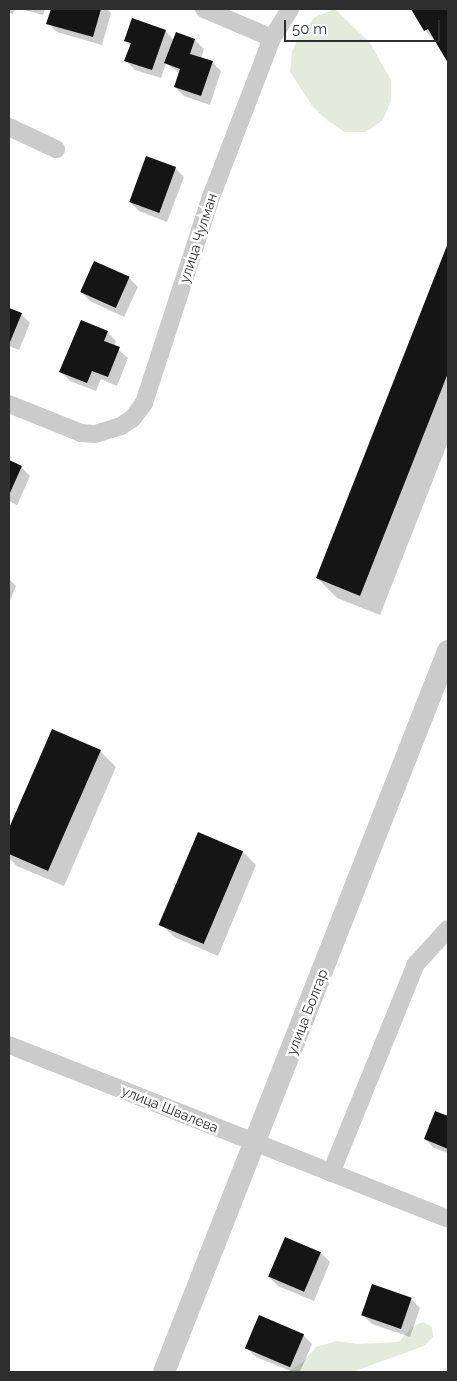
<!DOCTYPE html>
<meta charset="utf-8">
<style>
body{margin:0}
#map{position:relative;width:457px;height:1381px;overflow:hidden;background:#fff;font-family:Raleway,sans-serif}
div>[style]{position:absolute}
.green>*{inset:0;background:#e5ebdc}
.shadow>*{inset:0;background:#0003}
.building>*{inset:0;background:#151515;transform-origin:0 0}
.minor>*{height:18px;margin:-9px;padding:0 9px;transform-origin:9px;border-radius:9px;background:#cbcbcb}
.tertiary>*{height:22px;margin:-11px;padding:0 11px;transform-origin:11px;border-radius:11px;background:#cbcbcb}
span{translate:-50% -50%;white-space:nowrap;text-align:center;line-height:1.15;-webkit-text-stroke:5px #fff;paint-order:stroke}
.street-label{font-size:14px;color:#2e2e2e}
.frame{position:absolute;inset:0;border:10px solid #2e2e2e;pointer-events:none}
.scale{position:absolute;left:284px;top:20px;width:156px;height:22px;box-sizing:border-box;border:2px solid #2e2e2e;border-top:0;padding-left:6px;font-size:15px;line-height:18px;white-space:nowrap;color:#2e2e2e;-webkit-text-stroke:4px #fff;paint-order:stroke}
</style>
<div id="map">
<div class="green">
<div style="clip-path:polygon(335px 9px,370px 43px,391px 80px,391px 101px,383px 120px,366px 132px,345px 132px,328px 121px,313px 107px,290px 72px,292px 51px,301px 33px,315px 17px)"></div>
<div style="clip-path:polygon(423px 1322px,432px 1327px,433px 1337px,424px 1346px,352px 1372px,288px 1372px,303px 1362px,316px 1347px,337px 1341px,357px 1344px,399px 1342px,412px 1327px)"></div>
</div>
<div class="shadow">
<div style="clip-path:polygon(9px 9px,15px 9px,13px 14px,9px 13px)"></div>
<div style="clip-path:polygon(21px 9px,45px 9px,43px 15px)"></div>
<div style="clip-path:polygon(52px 9px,107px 9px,111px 13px,102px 45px,57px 32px,48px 23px)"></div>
<div style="clip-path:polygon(412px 9px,448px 9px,448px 61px,438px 44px,425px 30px)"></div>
<div style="clip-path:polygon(165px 31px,174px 40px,176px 34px,195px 40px,204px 49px,201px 58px,212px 62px,221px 71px,210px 105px,184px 96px,175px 87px,180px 74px,166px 63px,161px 78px,135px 70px,126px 61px,131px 46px,125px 41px)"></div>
<div style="clip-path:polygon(175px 168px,184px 177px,167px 222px,139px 211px,130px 202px)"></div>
<div style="clip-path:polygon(448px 246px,448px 442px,380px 615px,337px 598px,317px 578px)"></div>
<div style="clip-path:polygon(129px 278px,138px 287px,124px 317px,90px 301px,81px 292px)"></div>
<div style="clip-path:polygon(9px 309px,21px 314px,30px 323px,19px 350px,9px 346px)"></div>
<div style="clip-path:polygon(107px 332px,116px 341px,114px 346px,128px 358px,117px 386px,101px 379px,96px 391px,70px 381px,61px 372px)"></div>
<div style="clip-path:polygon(9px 462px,21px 467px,30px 476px,17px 505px,9px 501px)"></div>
<div style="clip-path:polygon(9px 579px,16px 586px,9px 603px)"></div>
<div style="clip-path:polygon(53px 730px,100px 751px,116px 767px,64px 886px,17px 866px,9px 858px,9px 831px)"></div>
<div style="clip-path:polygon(198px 834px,243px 852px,256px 865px,218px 956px,174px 937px,161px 924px)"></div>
<div style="clip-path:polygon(436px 1112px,448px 1117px,448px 1153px,434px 1148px,425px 1139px)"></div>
<div style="clip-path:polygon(285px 1239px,321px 1253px,330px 1262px,314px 1301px,278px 1286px,269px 1277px)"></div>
<div style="clip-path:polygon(411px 1299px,420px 1308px,410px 1337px,372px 1324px,363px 1315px)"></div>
<div style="clip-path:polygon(303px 1335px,312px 1344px,300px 1372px,293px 1372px,256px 1357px,247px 1348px)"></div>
</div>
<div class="building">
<div style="clip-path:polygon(51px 9px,101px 9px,93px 37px,46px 24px)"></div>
<div style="clip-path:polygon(411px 9px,448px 9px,448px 63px,428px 29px,424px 31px)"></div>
<div style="clip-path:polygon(132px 18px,166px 30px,152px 70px,124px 61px,131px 43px,124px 41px)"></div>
<div style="clip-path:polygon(176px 32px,195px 39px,190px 54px,213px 61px,201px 96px,174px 87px,180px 69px,164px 63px)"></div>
<div style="left:146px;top:156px;width:32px;height:49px;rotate:20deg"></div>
<div style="clip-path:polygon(448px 243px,448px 373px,360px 596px,316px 578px)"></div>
<div style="left:94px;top:261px;width:39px;height:34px;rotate:24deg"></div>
<div style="clip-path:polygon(9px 308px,22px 313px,10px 342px,9px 342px)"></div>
<div style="clip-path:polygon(81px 320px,108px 331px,104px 341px,120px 347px,108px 377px,92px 371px,87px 383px,59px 372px)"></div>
<div style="clip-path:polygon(9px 460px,22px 466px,9px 495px)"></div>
<div style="clip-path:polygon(52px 729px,101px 750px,48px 871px,9px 854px,9px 828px)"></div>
<div style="left:198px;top:832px;width:49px;height:101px;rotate:23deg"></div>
<div style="clip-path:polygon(435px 1111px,448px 1116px,448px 1149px,424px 1139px)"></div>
<div style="left:285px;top:1237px;width:39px;height:43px;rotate:23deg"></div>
<div style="left:372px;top:1284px;width:42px;height:33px;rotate:19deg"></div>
<div style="left:259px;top:1315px;width:49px;height:36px;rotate:23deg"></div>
</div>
<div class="minor">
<div style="left:204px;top:9px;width:74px;rotate:23.1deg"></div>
<div style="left:9px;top:127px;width:52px;rotate:25.1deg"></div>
<div style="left:9px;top:404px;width:78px;rotate:21.9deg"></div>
<div style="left:81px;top:433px;width:14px;rotate:4deg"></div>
<div style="left:95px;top:434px;width:27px;rotate:-17deg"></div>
<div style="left:121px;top:426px;width:14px;rotate:-34deg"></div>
<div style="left:133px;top:418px;width:19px;rotate:-54deg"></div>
<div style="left:144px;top:403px;width:217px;rotate:-72deg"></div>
<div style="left:211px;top:197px;width:170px;rotate:-69deg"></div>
<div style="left:272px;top:38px;width:34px;rotate:-58deg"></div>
<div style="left:9px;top:1045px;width:472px;rotate:21.6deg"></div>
<div style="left:331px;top:1173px;width:226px;rotate:-67.9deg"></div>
<div style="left:416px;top:964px;width:47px;rotate:-47.6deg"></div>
</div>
<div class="tertiary">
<div style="left:164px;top:1372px;width:775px;rotate:-68.5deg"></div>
</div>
<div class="street-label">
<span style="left:198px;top:238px;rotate:-72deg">улица Чулман</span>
<span style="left:307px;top:1012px;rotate:-69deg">улица Болгар</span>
<span style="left:170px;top:1109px;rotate:22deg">улица Швалева</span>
</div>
<div class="frame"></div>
<div class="scale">50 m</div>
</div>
